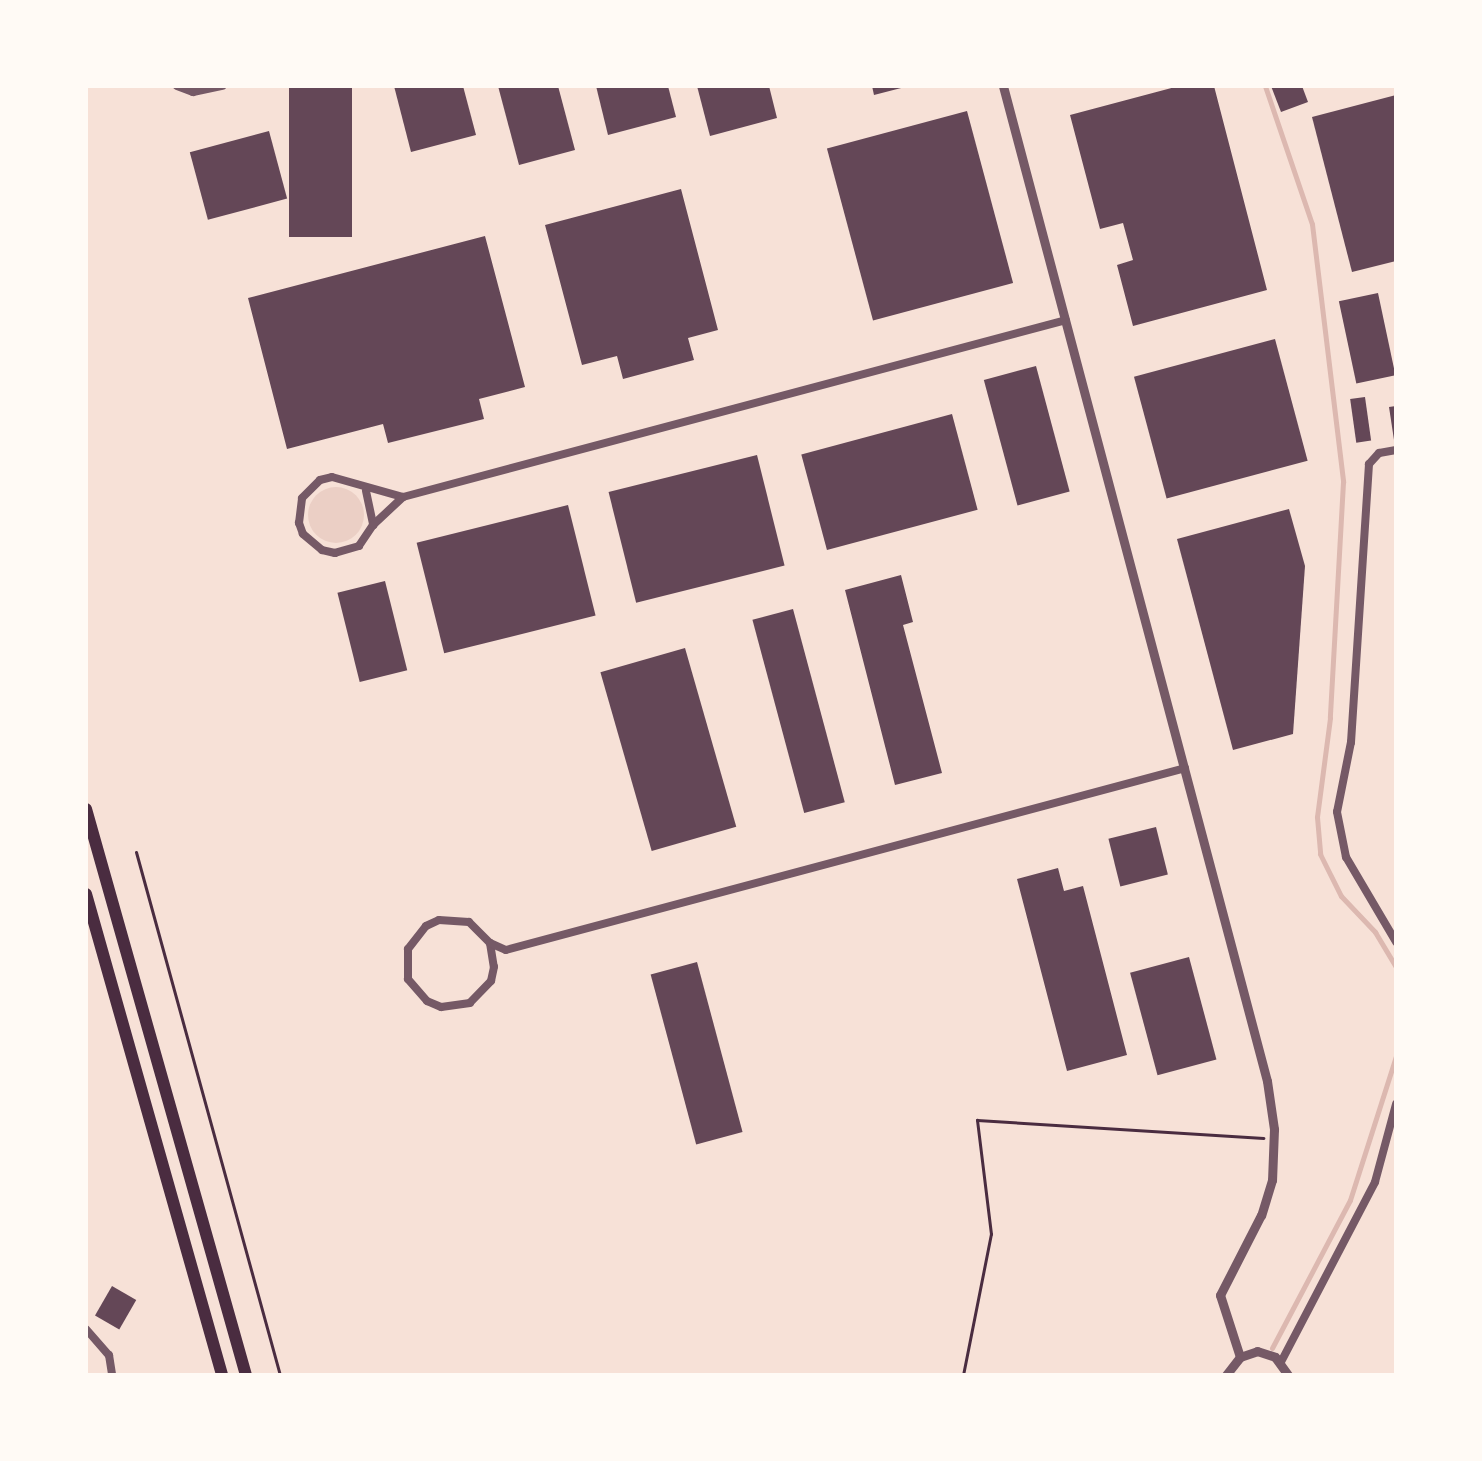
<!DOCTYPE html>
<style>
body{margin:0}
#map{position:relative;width:1482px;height:1461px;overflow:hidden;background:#f7e1d7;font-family:"Roboto Serif",serif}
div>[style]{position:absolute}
.green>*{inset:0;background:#ebcfc5}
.round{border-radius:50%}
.stream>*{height:5px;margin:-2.5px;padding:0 2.5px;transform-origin:2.5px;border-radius:2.5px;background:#dcb8b0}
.building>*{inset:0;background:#644757;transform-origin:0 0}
.path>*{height:3px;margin:-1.5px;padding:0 1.5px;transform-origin:1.5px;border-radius:1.5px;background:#4a2c40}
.minor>*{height:8px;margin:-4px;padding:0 4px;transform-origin:4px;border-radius:4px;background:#755966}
.tertiary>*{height:9px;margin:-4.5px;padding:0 4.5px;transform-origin:4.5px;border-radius:4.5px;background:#755966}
.trunk>*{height:12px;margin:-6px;padding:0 6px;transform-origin:6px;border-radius:6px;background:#4a2c40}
span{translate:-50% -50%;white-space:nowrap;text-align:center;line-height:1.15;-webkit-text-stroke:8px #fffaf5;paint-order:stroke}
.frame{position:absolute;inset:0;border:88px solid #fffaf5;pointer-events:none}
</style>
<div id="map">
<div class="green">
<div class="round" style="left:308px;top:487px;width:56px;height:56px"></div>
</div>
<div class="stream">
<div style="left:1265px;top:86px;width:146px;rotate:71.2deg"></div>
<div style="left:1312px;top:224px;width:260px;rotate:83.1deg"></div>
<div style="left:1343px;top:482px;width:236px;rotate:93.2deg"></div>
<div style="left:1330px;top:718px;width:100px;rotate:97.5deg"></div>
<div style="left:1317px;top:817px;width:37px;rotate:85deg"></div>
<div style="left:1320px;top:854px;width:47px;rotate:63.4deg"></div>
<div style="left:1341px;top:896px;width:50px;rotate:46.6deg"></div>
<div style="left:1375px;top:932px;width:41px;rotate:59deg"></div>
<div style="left:1272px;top:1348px;width:167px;rotate:-62.2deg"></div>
<div style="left:1350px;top:1200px;width:151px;rotate:-72.3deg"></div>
</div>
<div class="building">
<div style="left:289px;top:86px;width:63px;height:151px"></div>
<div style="clip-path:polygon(394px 86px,463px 86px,476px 135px,411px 152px)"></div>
<div style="clip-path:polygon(498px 86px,558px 86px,575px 150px,519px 165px)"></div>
<div style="clip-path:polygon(596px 86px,668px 86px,676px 117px,608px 135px)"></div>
<div style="clip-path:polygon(697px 86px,769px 86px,777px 118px,710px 136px)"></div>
<div style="clip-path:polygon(872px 86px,905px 86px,905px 87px,874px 95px)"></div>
<div style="clip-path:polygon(1179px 86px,1214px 86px,1267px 290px,1133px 326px,1117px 265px,1133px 260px,1123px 223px,1100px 229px,1070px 115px)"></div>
<div style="clip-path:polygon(1271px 86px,1302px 86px,1308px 102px,1281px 112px)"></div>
<div style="clip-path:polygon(1396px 95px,1396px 261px,1352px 272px,1312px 117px)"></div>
<div style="left:967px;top:111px;width:178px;height:145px;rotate:75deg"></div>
<div style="left:269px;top:131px;width:70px;height:82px;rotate:75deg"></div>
<div style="clip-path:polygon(681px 189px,718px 330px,688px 338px,694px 360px,623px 379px,617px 356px,582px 365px,545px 225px)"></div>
<div style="clip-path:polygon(485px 236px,525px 387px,479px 399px,484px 419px,388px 443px,383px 424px,287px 449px,248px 298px)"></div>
<div style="left:1378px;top:293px;width:84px;height:40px;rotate:78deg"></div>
<div style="left:1275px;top:339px;width:126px;height:146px;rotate:75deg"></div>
<div style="left:1036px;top:366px;width:130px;height:54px;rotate:75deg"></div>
<div style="left:1365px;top:397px;width:44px;height:15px;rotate:82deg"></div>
<div style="clip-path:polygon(1396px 406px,1396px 440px,1394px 440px,1389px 407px)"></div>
<div style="left:952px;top:414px;width:99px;height:156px;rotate:75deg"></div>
<div style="left:757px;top:455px;width:114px;height:153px;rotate:76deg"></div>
<div style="left:568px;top:505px;width:114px;height:156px;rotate:76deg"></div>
<div style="clip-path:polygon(1289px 509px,1305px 566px,1293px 734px,1233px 750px,1177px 539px)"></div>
<div style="clip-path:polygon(901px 575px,913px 622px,903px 625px,942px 773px,895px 785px,845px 590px)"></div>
<div style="left:385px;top:581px;width:92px;height:49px;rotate:76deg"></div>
<div style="left:793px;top:609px;width:200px;height:42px;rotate:75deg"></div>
<div style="left:685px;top:648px;width:186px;height:88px;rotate:74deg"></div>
<div style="left:1156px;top:827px;width:49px;height:49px;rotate:76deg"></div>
<div style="clip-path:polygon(1058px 868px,1064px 891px,1083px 886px,1127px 1055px,1067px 1071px,1017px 879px)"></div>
<div style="left:1189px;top:957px;width:106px;height:61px;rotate:75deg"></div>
<div style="left:697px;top:962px;width:176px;height:48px;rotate:75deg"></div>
<div style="left:112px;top:1286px;width:28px;height:34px;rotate:30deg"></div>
</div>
<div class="path">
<div style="left:136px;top:852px;width:542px;rotate:74.61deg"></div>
<div style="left:963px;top:1375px;width:144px;rotate:-78.8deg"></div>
<div style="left:991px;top:1234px;width:115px;rotate:-97deg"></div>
<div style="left:977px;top:1120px;width:287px;rotate:3.6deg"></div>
</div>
<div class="minor">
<div style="left:177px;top:86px;width:17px;rotate:21deg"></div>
<div style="left:193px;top:92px;width:30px;rotate:-12deg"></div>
<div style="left:1396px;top:450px;width:17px;rotate:170deg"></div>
<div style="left:1379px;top:453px;width:15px;rotate:132deg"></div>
<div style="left:1369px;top:464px;width:279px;rotate:93.7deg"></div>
<div style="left:1351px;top:742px;width:71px;rotate:101.3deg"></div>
<div style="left:1337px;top:812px;width:46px;rotate:78.7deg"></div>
<div style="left:1346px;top:857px;width:99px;rotate:59.5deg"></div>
<div style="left:366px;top:491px;width:35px;rotate:78deg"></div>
<div style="left:373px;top:525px;width:25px;rotate:124deg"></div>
<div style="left:359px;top:546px;width:25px;rotate:164deg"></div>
<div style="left:335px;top:553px;width:13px;rotate:-167deg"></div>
<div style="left:322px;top:550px;width:25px;rotate:-140deg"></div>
<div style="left:303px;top:534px;width:12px;rotate:-110deg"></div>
<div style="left:299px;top:523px;width:25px;rotate:-83deg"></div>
<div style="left:302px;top:498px;width:25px;rotate:-45deg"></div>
<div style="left:320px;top:480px;width:12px;rotate:-14deg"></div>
<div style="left:332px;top:477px;width:74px;rotate:15.7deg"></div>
<div style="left:403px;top:497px;width:686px;rotate:-14.95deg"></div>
<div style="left:373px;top:525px;width:41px;rotate:-43deg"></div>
<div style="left:490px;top:943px;width:24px;rotate:81deg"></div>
<div style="left:494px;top:967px;width:14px;rotate:102deg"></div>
<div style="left:491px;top:981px;width:30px;rotate:134deg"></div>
<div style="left:470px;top:1003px;width:29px;rotate:172deg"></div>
<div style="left:441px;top:1007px;width:15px;rotate:-157deg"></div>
<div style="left:427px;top:1001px;width:29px;rotate:-131deg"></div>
<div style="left:408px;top:979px;width:30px;rotate:-90deg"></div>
<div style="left:408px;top:949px;width:29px;rotate:-52deg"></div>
<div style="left:426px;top:926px;width:14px;rotate:-25deg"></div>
<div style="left:439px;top:920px;width:30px;rotate:4deg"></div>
<div style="left:469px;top:922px;width:30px;rotate:45deg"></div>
<div style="left:490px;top:943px;width:17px;rotate:24deg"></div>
<div style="left:506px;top:950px;width:703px;rotate:-15deg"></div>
<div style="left:86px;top:1329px;width:35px;rotate:49deg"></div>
<div style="left:109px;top:1355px;width:20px;rotate:81deg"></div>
<div style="left:1281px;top:1362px;width:203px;rotate:-62.4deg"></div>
<div style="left:1375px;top:1182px;width:81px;rotate:-74.9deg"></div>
</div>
<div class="tertiary">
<div style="left:1003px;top:86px;width:1029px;rotate:75.14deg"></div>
<div style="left:1267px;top:1081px;width:49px;rotate:81.7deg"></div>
<div style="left:1274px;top:1129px;width:51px;rotate:92.2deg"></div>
<div style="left:1272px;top:1180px;width:37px;rotate:107deg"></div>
<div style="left:1261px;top:1215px;width:90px;rotate:117.1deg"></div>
<div style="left:1220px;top:1295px;width:65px;rotate:72.1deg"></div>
<div style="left:1226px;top:1375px;width:23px;rotate:-52deg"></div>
<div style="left:1240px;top:1357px;width:18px;rotate:-19deg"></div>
<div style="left:1257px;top:1351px;width:19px;rotate:18deg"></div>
<div style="left:1275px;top:1357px;width:22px;rotate:54deg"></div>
</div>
<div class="trunk">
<div style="left:86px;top:809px;width:588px;rotate:74.22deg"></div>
<div style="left:86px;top:894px;width:500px;rotate:74.2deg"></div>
</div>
<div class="frame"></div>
</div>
